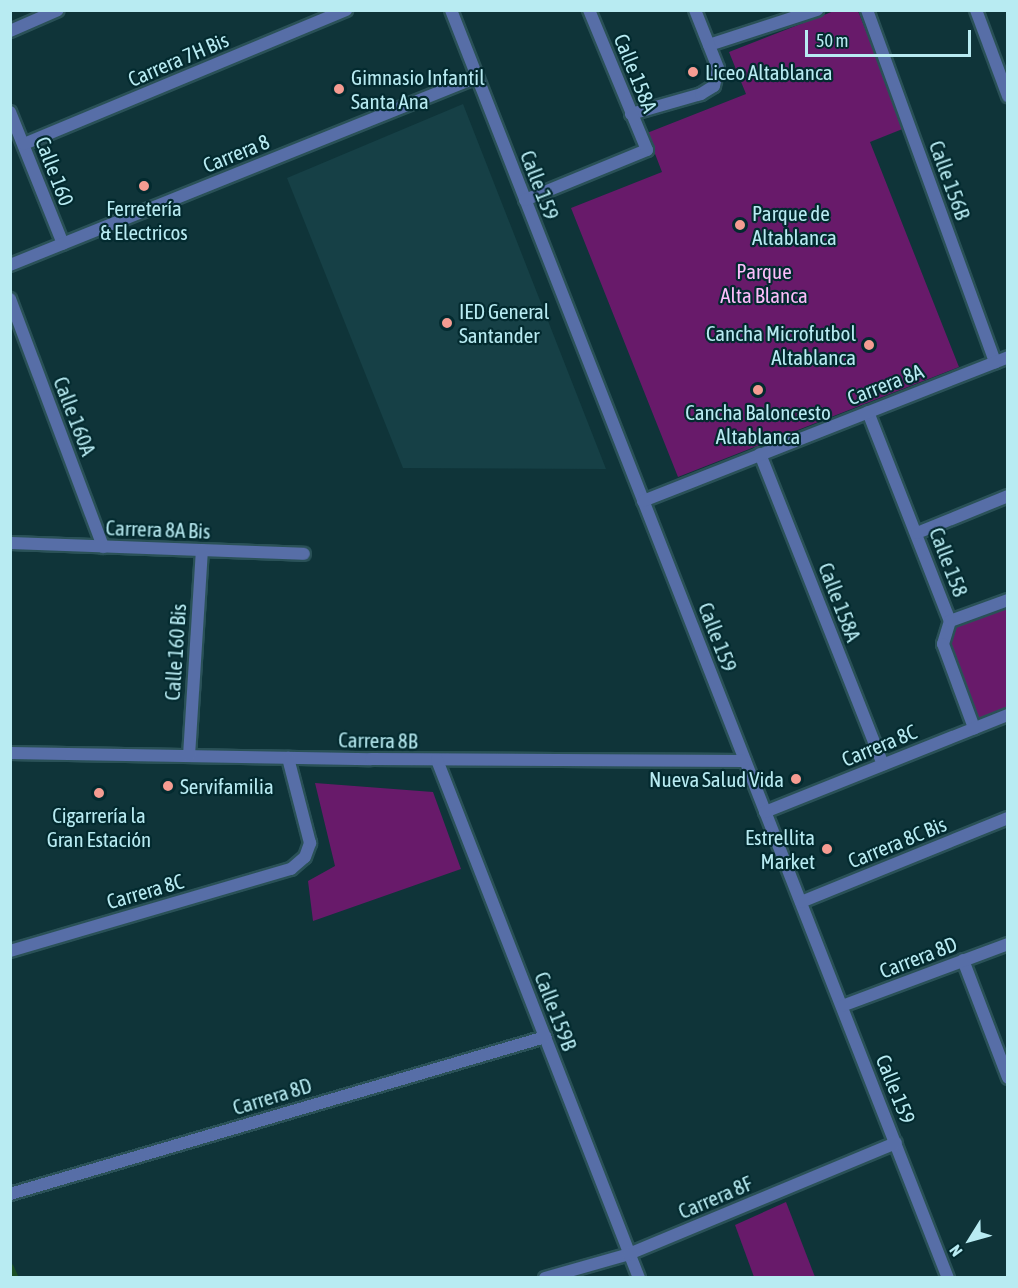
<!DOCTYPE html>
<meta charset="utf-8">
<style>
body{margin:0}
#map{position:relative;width:1018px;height:1288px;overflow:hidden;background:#0f3439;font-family:"Asap Condensed",sans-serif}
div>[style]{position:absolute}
.built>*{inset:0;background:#164046}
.green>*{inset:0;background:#681a6a}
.stream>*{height:7px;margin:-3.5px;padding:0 3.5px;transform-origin:3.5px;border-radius:3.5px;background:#194d23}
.roads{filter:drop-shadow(2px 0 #2a5157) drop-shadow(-2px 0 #2a5157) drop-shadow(0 2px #2a5157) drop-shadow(0 -2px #2a5157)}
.street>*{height:12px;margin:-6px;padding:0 6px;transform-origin:6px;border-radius:6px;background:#576ea7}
.dots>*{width:16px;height:16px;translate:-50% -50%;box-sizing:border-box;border:3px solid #032a2f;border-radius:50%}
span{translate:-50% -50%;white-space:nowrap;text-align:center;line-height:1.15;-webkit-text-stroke:4.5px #032a2f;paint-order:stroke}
.street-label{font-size:21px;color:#b8ebf2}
.poi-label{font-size:21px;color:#b8ebf2}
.left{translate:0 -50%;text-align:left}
.right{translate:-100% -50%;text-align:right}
.park-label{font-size:21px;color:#fcbdfb}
.frame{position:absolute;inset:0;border:12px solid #b8ebf2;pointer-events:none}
.north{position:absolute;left:940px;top:1210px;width:60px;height:60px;-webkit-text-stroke:4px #032a2f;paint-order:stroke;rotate:233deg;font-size:16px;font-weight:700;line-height:24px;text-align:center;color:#b8ebf2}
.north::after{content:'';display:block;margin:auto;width:21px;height:27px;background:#b8ebf2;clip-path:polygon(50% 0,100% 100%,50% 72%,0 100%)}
.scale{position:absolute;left:805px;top:30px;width:166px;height:27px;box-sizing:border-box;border:3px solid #b8ebf2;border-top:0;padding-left:8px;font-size:18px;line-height:21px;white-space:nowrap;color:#b8ebf2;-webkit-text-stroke:4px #032a2f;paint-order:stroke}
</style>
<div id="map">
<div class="built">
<div style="clip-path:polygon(463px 104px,606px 469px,403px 468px,287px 178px)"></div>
</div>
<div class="green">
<div style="clip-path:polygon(834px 11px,858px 11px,905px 128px,870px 142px,959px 367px,678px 477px,571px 208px,662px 172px,647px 133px,746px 94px,729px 52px)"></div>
<div style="clip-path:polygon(1007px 600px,1007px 715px,974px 728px,943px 644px,950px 621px)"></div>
<div style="clip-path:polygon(315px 783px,433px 792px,461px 869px,313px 921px,308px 881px,335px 866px)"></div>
<div style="clip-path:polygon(786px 1202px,815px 1277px,754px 1277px,735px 1225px)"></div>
</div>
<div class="stream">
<div style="left:10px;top:1267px;width:12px;rotate:66deg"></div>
</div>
<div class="roads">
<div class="street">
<div style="left:451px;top:10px;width:1362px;rotate:68.6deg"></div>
<div style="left:867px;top:10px;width:375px;rotate:70deg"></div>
<div style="left:976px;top:10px;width:92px;rotate:69.6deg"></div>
<div style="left:10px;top:31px;width:52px;rotate:-23.6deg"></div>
<div style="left:709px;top:45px;width:114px;rotate:-18deg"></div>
<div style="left:10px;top:112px;width:142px;rotate:68.1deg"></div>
<div style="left:631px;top:114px;width:73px;rotate:-15.9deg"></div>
<div style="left:701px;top:94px;width:15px;rotate:-32deg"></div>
<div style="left:714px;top:86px;width:18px;rotate:-77deg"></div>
<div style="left:718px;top:68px;width:62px;rotate:-111.6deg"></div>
<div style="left:24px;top:144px;width:349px;rotate:-22.6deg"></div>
<div style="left:525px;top:200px;width:132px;rotate:-22.3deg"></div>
<div style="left:647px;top:150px;width:152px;rotate:-112.5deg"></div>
<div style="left:10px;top:265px;width:503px;rotate:-21.93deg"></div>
<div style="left:10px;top:299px;width:265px;rotate:69.4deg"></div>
<div style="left:868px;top:412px;width:225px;rotate:68.6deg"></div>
<div style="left:950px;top:621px;width:24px;rotate:107deg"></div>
<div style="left:943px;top:644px;width:90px;rotate:69.7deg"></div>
<div style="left:760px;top:454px;width:334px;rotate:68.4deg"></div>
<div style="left:643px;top:501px;width:392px;rotate:-21.5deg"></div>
<div style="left:917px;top:533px;width:98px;rotate:-22.1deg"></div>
<div style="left:10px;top:543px;width:294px;rotate:2.1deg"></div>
<div style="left:950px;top:621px;width:62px;rotate:-19.9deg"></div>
<div style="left:10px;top:753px;width:361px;rotate:1deg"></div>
<div style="left:371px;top:759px;width:374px;rotate:0.3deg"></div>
<div style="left:189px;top:756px;width:206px;rotate:-86.4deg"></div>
<div style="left:437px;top:760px;width:556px;rotate:68.7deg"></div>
<div style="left:765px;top:812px;width:262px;rotate:-21.8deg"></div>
<div style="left:801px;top:902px;width:223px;rotate:-22.1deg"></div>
<div style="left:10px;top:951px;width:293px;rotate:-16.3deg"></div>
<div style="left:291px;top:869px;width:18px;rotate:-41deg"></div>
<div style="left:305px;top:857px;width:15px;rotate:-70deg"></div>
<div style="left:310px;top:843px;width:88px;rotate:-104.5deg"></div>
<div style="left:963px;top:960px;width:126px;rotate:69.1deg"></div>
<div style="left:842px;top:1006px;width:177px;rotate:-20.5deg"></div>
<div style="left:10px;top:1194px;width:558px;rotate:-16.35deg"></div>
<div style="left:545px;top:1278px;width:87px;rotate:-15.9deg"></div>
<div style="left:629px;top:1254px;width:289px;rotate:-22.6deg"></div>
</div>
</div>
<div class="dots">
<div style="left:693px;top:72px;background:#f59c92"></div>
<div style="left:339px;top:89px;background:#f59c92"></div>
<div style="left:144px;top:186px;background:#f59c92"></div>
<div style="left:740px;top:225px;background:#f59c92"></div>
<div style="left:447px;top:323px;background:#f59c92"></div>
<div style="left:869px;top:345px;background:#f59c92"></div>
<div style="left:758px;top:390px;background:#f59c92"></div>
<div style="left:796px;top:779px;background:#f59c92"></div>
<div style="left:168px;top:786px;background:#f59c92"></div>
<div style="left:99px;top:793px;background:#f59c92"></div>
<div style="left:827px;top:849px;background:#f59c92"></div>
</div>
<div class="street-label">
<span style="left:178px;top:59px;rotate:-23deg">Carrera 7H Bis</span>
<span style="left:636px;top:73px;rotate:68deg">Calle 158A</span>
<span style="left:236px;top:153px;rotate:-22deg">Carrera 8</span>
<span style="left:55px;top:171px;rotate:69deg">Calle 160</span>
<span style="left:950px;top:180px;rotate:70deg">Calle 156B</span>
<span style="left:540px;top:185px;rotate:69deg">Calle 159</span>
<span style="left:885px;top:384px;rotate:-21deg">Carrera 8A</span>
<span style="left:75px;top:416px;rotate:69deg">Calle 160A</span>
<span style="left:158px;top:529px;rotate:2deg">Carrera 8A Bis</span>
<span style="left:949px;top:562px;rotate:69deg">Calle 158</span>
<span style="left:840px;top:602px;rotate:69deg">Calle 158A</span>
<span style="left:718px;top:637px;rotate:69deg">Calle 159</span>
<span style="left:175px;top:652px;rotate:-86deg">Calle 160 Bis</span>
<span style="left:378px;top:740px;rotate:1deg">Carrera 8B</span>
<span style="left:879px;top:745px;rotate:-22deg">Carrera 8C</span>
<span style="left:897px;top:842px;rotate:-22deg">Carrera 8C Bis</span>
<span style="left:145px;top:891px;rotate:-16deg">Carrera 8C</span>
<span style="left:918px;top:957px;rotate:-21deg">Carrera 8D</span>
<span style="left:556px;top:1011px;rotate:69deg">Calle 159B</span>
<span style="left:896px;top:1089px;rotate:68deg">Calle 159</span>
<span style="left:272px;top:1096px;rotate:-17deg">Carrera 8D</span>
<span style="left:715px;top:1197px;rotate:-23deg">Carrera 8F</span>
</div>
<div class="poi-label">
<span class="left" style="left:705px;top:72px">Liceo Altablanca</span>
<span class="left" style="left:351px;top:89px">Gimnasio Infantil<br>Santa Ana</span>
<span style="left:144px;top:220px">Ferretería<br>&amp; Electricos</span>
<span class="left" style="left:752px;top:225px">Parque de<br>Altablanca</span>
<span class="left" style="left:459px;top:323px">IED General<br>Santander</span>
<span class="right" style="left:856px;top:345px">Cancha Microfutbol<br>Altablanca</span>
<span style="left:758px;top:424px">Cancha Baloncesto<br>Altablanca</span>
<span class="right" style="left:784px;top:779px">Nueva Salud Vida</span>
<span class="left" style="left:180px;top:786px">Servifamilia</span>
<span style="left:99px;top:827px">Cigarrería la<br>Gran Estación</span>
<span class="right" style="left:815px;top:849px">Estrellita<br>Market</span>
</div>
<div class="park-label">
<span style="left:764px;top:283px">Parque<br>Alta Blanca</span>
</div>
<div class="frame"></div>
<div class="north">N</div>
<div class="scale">50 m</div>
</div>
